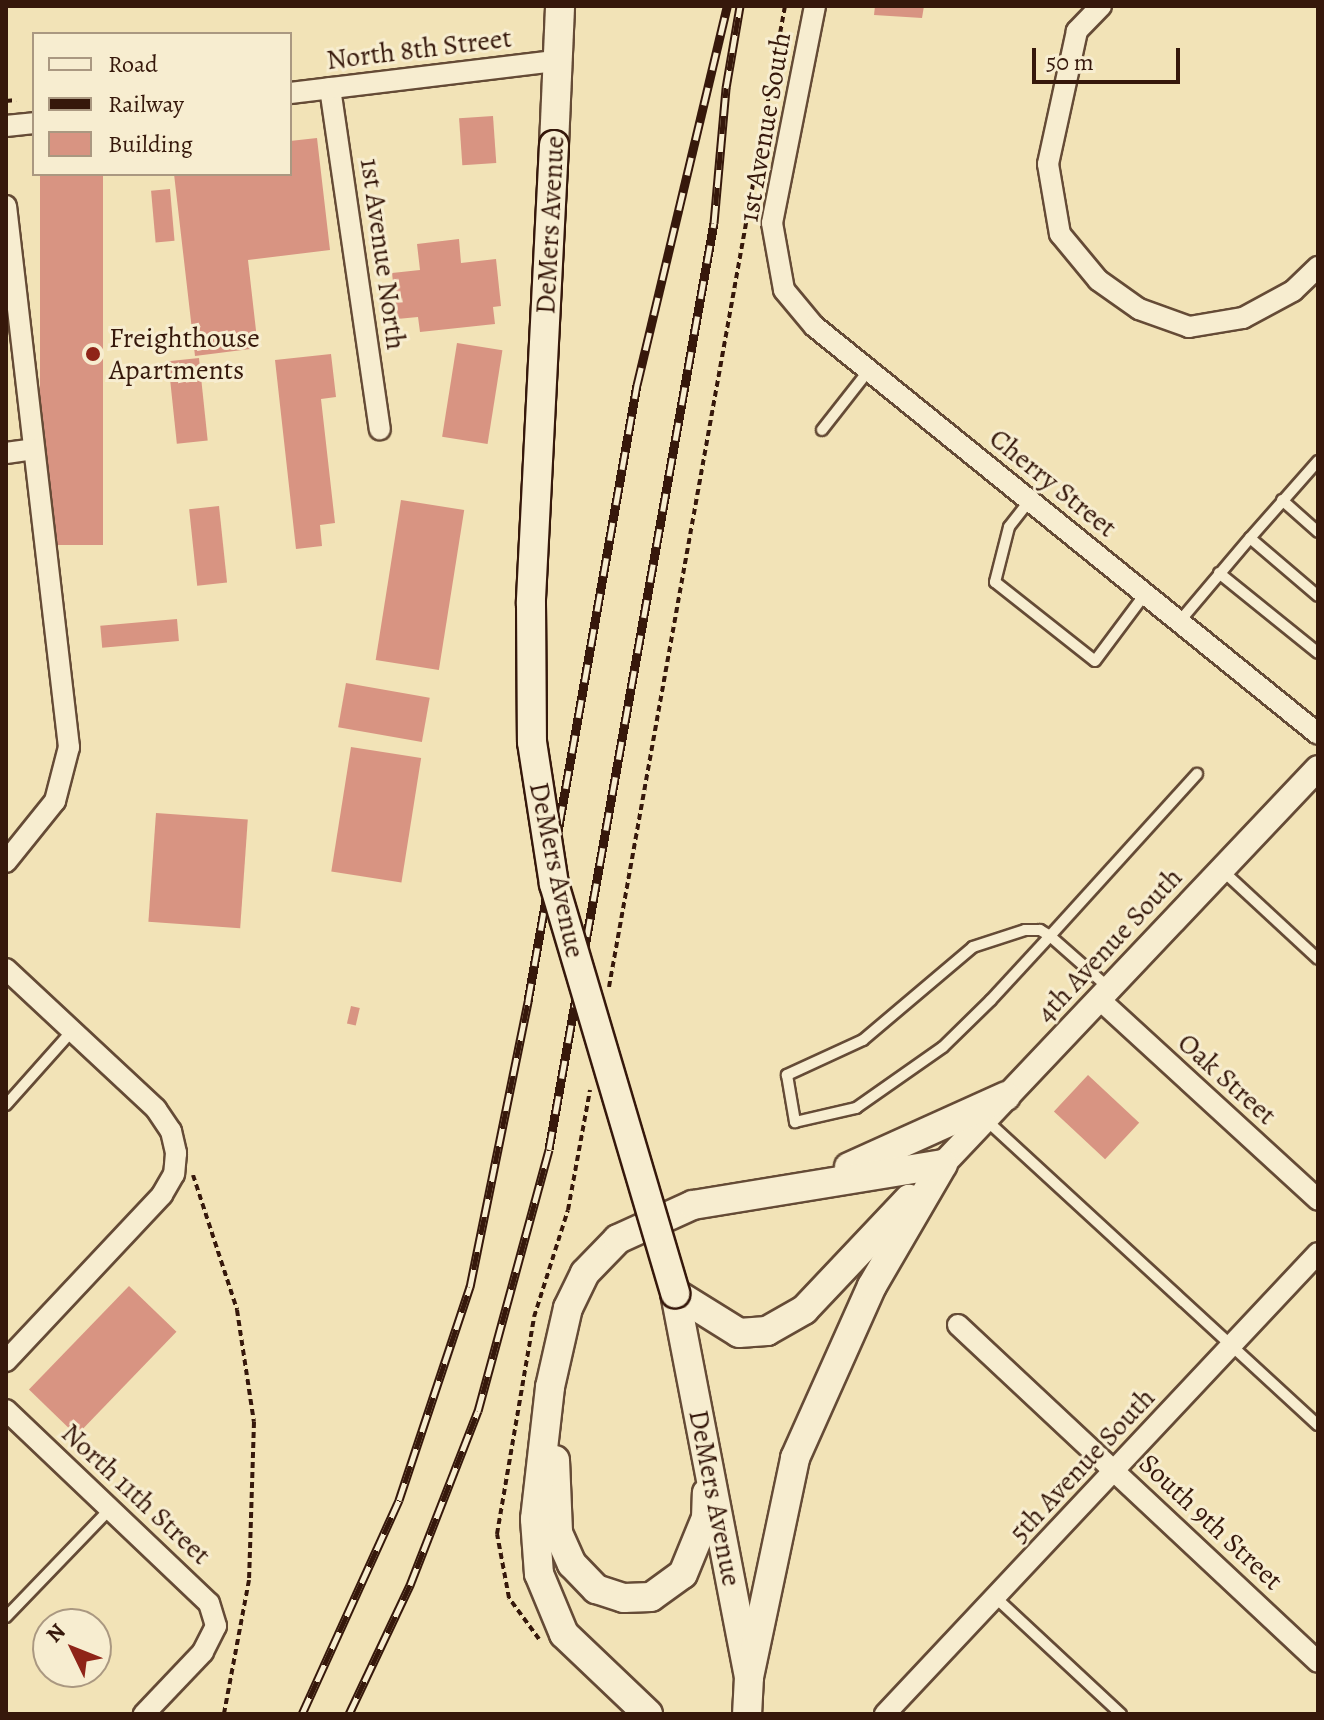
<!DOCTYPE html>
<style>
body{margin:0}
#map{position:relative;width:1324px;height:1720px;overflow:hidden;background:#f2e3b7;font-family:Alegreya,serif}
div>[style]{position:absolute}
.building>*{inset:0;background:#d89482;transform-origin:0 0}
.path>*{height:4px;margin-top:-2px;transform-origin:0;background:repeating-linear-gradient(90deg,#36180b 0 6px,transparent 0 10px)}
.roads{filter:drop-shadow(2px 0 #654b36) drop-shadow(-2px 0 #654b36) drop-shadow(0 2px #654b36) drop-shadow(0 -2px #654b36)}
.service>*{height:10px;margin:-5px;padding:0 5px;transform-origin:5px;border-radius:5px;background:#f7edd0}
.minor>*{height:20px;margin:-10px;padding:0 10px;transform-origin:10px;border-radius:10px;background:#f7edd0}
.tertiary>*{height:24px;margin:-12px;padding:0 12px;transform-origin:12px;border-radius:12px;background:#f7edd0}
.secondary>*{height:28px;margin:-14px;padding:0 14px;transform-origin:14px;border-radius:14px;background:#f7edd0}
.rail>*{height:9px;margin-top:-4.5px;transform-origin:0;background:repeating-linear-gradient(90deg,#f7edd0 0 18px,#36180b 0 36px);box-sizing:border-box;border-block:2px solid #36180b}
.bridges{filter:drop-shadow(2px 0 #36180b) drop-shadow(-2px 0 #36180b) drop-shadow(0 2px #36180b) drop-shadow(0 -2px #36180b)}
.secondary-bridge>*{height:28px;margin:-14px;padding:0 14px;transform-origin:14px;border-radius:14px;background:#f7edd0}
.dots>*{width:22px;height:22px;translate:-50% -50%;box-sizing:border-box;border:4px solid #f7edd0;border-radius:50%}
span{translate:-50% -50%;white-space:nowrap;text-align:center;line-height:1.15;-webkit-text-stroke:6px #f7edd0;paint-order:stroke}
.street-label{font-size:28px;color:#36180b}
.poi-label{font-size:28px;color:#36180b}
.left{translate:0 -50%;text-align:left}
.frame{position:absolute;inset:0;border:8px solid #36180b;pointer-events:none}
.legend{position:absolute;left:32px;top:32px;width:260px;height:144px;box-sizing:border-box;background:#f7edd0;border:2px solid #aa9881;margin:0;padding:10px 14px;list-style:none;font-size:24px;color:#36180b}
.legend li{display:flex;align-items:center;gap:16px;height:40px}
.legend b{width:40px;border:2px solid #aa9881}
.north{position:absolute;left:32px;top:1608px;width:80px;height:80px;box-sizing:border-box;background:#f7edd0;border:2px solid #aa9881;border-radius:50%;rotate:313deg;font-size:22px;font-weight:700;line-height:32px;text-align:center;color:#36180b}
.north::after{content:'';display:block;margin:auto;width:28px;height:36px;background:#8f2418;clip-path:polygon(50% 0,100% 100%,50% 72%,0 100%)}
.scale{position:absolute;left:1032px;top:48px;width:148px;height:36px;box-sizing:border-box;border:4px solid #36180b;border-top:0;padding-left:10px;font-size:24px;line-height:28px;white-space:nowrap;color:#36180b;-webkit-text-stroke:6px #f7edd0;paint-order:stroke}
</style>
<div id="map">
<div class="building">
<div style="clip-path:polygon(875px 6px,924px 6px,922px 18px,874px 15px)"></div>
<div style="left:493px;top:116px;width:47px;height:34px;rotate:86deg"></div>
<div style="clip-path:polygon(317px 138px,330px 250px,248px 260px,258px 348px,195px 356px,174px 174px,290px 174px,290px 141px)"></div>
<div style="left:40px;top:174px;width:63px;height:371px"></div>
<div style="left:170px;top:189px;width:52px;height:19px;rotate:85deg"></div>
<div style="clip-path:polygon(459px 239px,461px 263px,496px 259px,501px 306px,493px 307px,495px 324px,420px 332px,418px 317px,397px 319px,392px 273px,420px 270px,417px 244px)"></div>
<div style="left:457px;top:343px;width:46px;height:95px;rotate:9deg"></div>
<div style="clip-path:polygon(331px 354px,336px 397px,321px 399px,335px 523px,320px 525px,322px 546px,296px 549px,275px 360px)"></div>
<div style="left:199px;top:358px;width:83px;height:31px;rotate:84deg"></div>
<div style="left:401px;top:500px;width:64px;height:162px;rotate:9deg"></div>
<div style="left:219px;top:506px;width:77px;height:30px;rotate:84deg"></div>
<div style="left:177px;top:619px;width:22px;height:77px;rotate:85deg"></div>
<div style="left:346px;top:683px;width:85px;height:45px;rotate:10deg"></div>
<div style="left:351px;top:747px;width:71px;height:126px;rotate:9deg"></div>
<div style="left:156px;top:813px;width:92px;height:109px;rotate:4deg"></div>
<div style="left:351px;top:1006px;width:9px;height:18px;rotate:13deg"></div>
<div style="left:1088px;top:1075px;width:70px;height:50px;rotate:43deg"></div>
<div style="left:129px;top:1286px;width:66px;height:144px;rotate:44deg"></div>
</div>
<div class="path">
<div style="left:6px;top:101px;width:10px;rotate:-6deg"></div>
<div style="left:609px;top:987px;width:997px;rotate:-79.83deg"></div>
<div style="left:193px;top:1175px;width:142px;rotate:71.9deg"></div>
<div style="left:237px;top:1310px;width:113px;rotate:81.4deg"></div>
<div style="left:254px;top:1422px;width:158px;rotate:91.8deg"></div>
<div style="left:249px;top:1580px;width:136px;rotate:100.6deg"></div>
<div style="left:539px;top:1639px;width:51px;rotate:-126.2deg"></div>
<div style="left:509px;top:1598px;width:65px;rotate:-100.6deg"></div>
<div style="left:497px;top:1534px;width:220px;rotate:-80.3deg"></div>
<div style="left:534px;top:1317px;width:112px;rotate:-72.4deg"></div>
<div style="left:568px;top:1210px;width:122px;rotate:-79.6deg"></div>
</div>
<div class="roads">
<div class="service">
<div style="left:822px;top:430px;width:76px;rotate:-51.9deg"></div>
<div style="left:1318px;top:461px;width:103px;rotate:131.4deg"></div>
<div style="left:1250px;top:538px;width:89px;rotate:40.5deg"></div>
<div style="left:1030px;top:500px;width:34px;rotate:128deg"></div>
<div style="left:1009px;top:527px;width:57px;rotate:104.3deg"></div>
<div style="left:995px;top:582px;width:127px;rotate:38.3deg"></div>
<div style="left:1095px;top:661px;width:84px;rotate:-53.3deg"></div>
<div style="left:1282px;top:500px;width:48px;rotate:41.6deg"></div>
<div style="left:1219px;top:573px;width:127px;rotate:38.9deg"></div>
<div style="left:1179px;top:622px;width:110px;rotate:-49.8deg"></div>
<div style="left:1223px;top:871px;width:129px;rotate:42.8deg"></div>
<div style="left:1109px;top:988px;width:79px;rotate:-138.6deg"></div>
<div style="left:1050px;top:936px;width:12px;rotate:-149deg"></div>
<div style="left:1040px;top:930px;width:15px;rotate:180deg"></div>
<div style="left:1025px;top:930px;width:55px;rotate:161.9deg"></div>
<div style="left:973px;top:947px;width:144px;rotate:139.8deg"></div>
<div style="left:863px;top:1040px;width:84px;rotate:155.3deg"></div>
<div style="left:787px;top:1075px;width:48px;rotate:80.3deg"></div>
<div style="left:795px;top:1122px;width:63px;rotate:-12.9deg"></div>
<div style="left:856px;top:1108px;width:106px;rotate:-35deg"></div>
<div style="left:943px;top:1047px;width:67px;rotate:-44.4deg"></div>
<div style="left:991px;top:1000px;width:87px;rotate:-47.3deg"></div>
<div style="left:1050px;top:936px;width:219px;rotate:-47.8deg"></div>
<div style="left:6px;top:1105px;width:99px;rotate:-48.3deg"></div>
<div style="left:985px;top:1119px;width:452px;rotate:42.6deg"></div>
<div style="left:995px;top:1597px;width:172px;rotate:42.9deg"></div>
<div style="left:6px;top:1617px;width:150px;rotate:-46.1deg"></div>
</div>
<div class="minor">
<div style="left:815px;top:6px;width:221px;rotate:101.2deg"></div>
<div style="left:772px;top:223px;width:68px;rotate:79.8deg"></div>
<div style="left:784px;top:290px;width:47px;rotate:50.2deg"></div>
<div style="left:814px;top:326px;width:648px;rotate:38.99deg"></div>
<div style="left:1101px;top:6px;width:35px;rotate:134deg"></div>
<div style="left:1077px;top:31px;width:136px;rotate:102.3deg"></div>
<div style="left:1048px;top:164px;width:71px;rotate:80.3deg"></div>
<div style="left:1060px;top:234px;width:60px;rotate:50.4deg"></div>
<div style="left:1098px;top:280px;width:50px;rotate:35.3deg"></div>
<div style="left:1139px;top:309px;width:53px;rotate:19.8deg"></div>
<div style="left:1189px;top:327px;width:55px;rotate:-9.5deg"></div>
<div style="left:1243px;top:318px;width:57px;rotate:-28.4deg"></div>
<div style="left:1293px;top:291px;width:35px;rotate:-44deg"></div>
<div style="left:330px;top:88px;width:345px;rotate:81.7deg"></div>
<div style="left:290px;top:93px;width:267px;rotate:-6.9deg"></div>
<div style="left:6px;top:126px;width:28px;rotate:-6deg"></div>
<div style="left:6px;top:206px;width:545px;rotate:83.36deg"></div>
<div style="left:69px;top:747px;width:56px;rotate:104.5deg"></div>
<div style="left:55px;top:801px;width:78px;rotate:128.8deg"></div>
<div style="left:6px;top:453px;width:28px;rotate:-8deg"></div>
<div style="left:6px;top:969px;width:205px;rotate:43deg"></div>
<div style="left:156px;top:1109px;width:27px;rotate:56deg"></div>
<div style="left:171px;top:1131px;width:23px;rotate:77deg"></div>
<div style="left:176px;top:1153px;width:21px;rotate:95deg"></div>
<div style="left:174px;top:1174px;width:24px;rotate:120deg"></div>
<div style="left:162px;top:1195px;width:228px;rotate:133.2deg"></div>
<div style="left:1099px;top:999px;width:297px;rotate:42.5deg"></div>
<div style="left:958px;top:1325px;width:493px;rotate:43.1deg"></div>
<div style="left:6px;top:1410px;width:280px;rotate:43.6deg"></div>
<div style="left:209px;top:1603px;width:24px;rotate:73deg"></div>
<div style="left:216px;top:1626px;width:29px;rotate:117deg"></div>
<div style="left:203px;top:1652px;width:86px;rotate:133.6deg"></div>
<div style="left:885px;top:1714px;width:632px;rotate:-46.79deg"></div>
</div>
<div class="tertiary">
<div style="left:943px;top:1164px;width:545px;rotate:-46.56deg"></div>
</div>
<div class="secondary">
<div style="left:554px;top:145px;width:139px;rotate:-87.5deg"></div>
<div style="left:849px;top:1167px;width:172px;rotate:-24.3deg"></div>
<div style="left:675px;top:1293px;width:391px;rotate:79.1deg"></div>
<div style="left:749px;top:1677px;width:37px;rotate:93deg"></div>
<div style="left:675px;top:1293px;width:75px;rotate:32deg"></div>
<div style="left:739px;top:1333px;width:28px;rotate:-4deg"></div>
<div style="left:767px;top:1331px;width:43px;rotate:-29.6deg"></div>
<div style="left:804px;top:1310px;width:153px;rotate:-46.6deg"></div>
<div style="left:555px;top:1460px;width:73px;rotate:87.6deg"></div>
<div style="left:558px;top:1533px;width:34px;rotate:66deg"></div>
<div style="left:572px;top:1564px;width:35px;rotate:46deg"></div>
<div style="left:596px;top:1589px;width:29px;rotate:18deg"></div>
<div style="left:624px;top:1598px;width:27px;rotate:-2deg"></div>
<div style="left:651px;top:1597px;width:39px;rotate:-36deg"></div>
<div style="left:683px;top:1574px;width:61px;rotate:-67.7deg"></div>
<div style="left:706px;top:1518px;width:25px;rotate:-88deg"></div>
<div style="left:749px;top:1677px;width:224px;rotate:-78.1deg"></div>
<div style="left:795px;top:1458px;width:188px;rotate:-65.9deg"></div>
<div style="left:872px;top:1286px;width:141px;rotate:-59.8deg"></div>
<div style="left:648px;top:1714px;width:116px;rotate:-136.4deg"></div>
<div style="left:564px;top:1634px;width:65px;rotate:-112.6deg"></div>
<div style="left:539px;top:1574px;width:55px;rotate:-94.2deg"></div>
<div style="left:535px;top:1519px;width:133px;rotate:-83.5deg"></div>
<div style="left:550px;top:1387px;width:81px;rotate:-77.2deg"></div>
<div style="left:568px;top:1308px;width:39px;rotate:-64deg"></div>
<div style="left:585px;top:1273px;width:47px;rotate:-45.9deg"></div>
<div style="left:618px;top:1239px;width:82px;rotate:-24.4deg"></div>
<div style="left:693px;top:1205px;width:253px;rotate:-9.3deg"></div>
</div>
</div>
<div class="rail">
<div style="left:302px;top:1714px;width:235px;rotate:-65.6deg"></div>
<div style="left:399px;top:1500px;width:225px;rotate:-71.6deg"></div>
<div style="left:470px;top:1287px;width:292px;rotate:-78.5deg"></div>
<div style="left:528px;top:1001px;width:626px;rotate:-79.97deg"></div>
<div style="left:637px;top:385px;width:390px;rotate:-76.6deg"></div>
<div style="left:349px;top:1714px;width:143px;rotate:-64.7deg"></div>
<div style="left:410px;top:1585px;width:187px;rotate:-68.7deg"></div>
<div style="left:478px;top:1411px;width:271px;rotate:-74.8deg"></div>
<div style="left:549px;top:1149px;width:941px;rotate:-79.9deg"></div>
<div style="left:714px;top:223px;width:136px;rotate:-84.9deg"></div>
<div style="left:726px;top:88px;width:83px;rotate:-80.3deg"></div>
</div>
<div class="bridges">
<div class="secondary-bridge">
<div style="left:554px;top:145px;width:459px;rotate:92.9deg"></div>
<div style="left:531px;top:603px;width:139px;rotate:89.6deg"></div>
<div style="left:532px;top:742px;width:144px;rotate:81.2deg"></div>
<div style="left:554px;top:884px;width:427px;rotate:73.5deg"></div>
</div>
</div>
<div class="dots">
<div style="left:93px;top:354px;background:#8f2418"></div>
</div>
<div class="street-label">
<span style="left:419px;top:49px;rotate:-7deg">North 8th Street</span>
<span style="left:765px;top:127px;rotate:-80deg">1st Avenue South</span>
<span style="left:550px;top:225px;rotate:-87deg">DeMers Avenue</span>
<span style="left:383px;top:254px;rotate:82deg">1st Avenue North</span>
<span style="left:1053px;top:483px;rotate:39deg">Cherry Street</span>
<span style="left:557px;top:870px;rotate:78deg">DeMers Avenue</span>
<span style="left:1109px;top:945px;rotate:-47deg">4th Avenue South</span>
<span style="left:1227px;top:1079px;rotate:42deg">Oak Street</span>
<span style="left:1082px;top:1465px;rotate:-47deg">5th Avenue South</span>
<span style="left:136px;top:1494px;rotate:43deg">North 11th Street</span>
<span style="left:715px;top:1498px;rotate:79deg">DeMers Avenue</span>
<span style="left:1211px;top:1522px;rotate:43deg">South 9th Street</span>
</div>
<div class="poi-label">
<span class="left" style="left:109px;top:354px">Freighthouse<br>Apartments</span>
</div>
<div class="frame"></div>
<ul class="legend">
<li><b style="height:10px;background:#f7edd0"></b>Road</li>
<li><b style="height:10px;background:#36180b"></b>Railway</li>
<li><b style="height:22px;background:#d89482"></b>Building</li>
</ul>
<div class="north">N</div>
<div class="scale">50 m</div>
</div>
